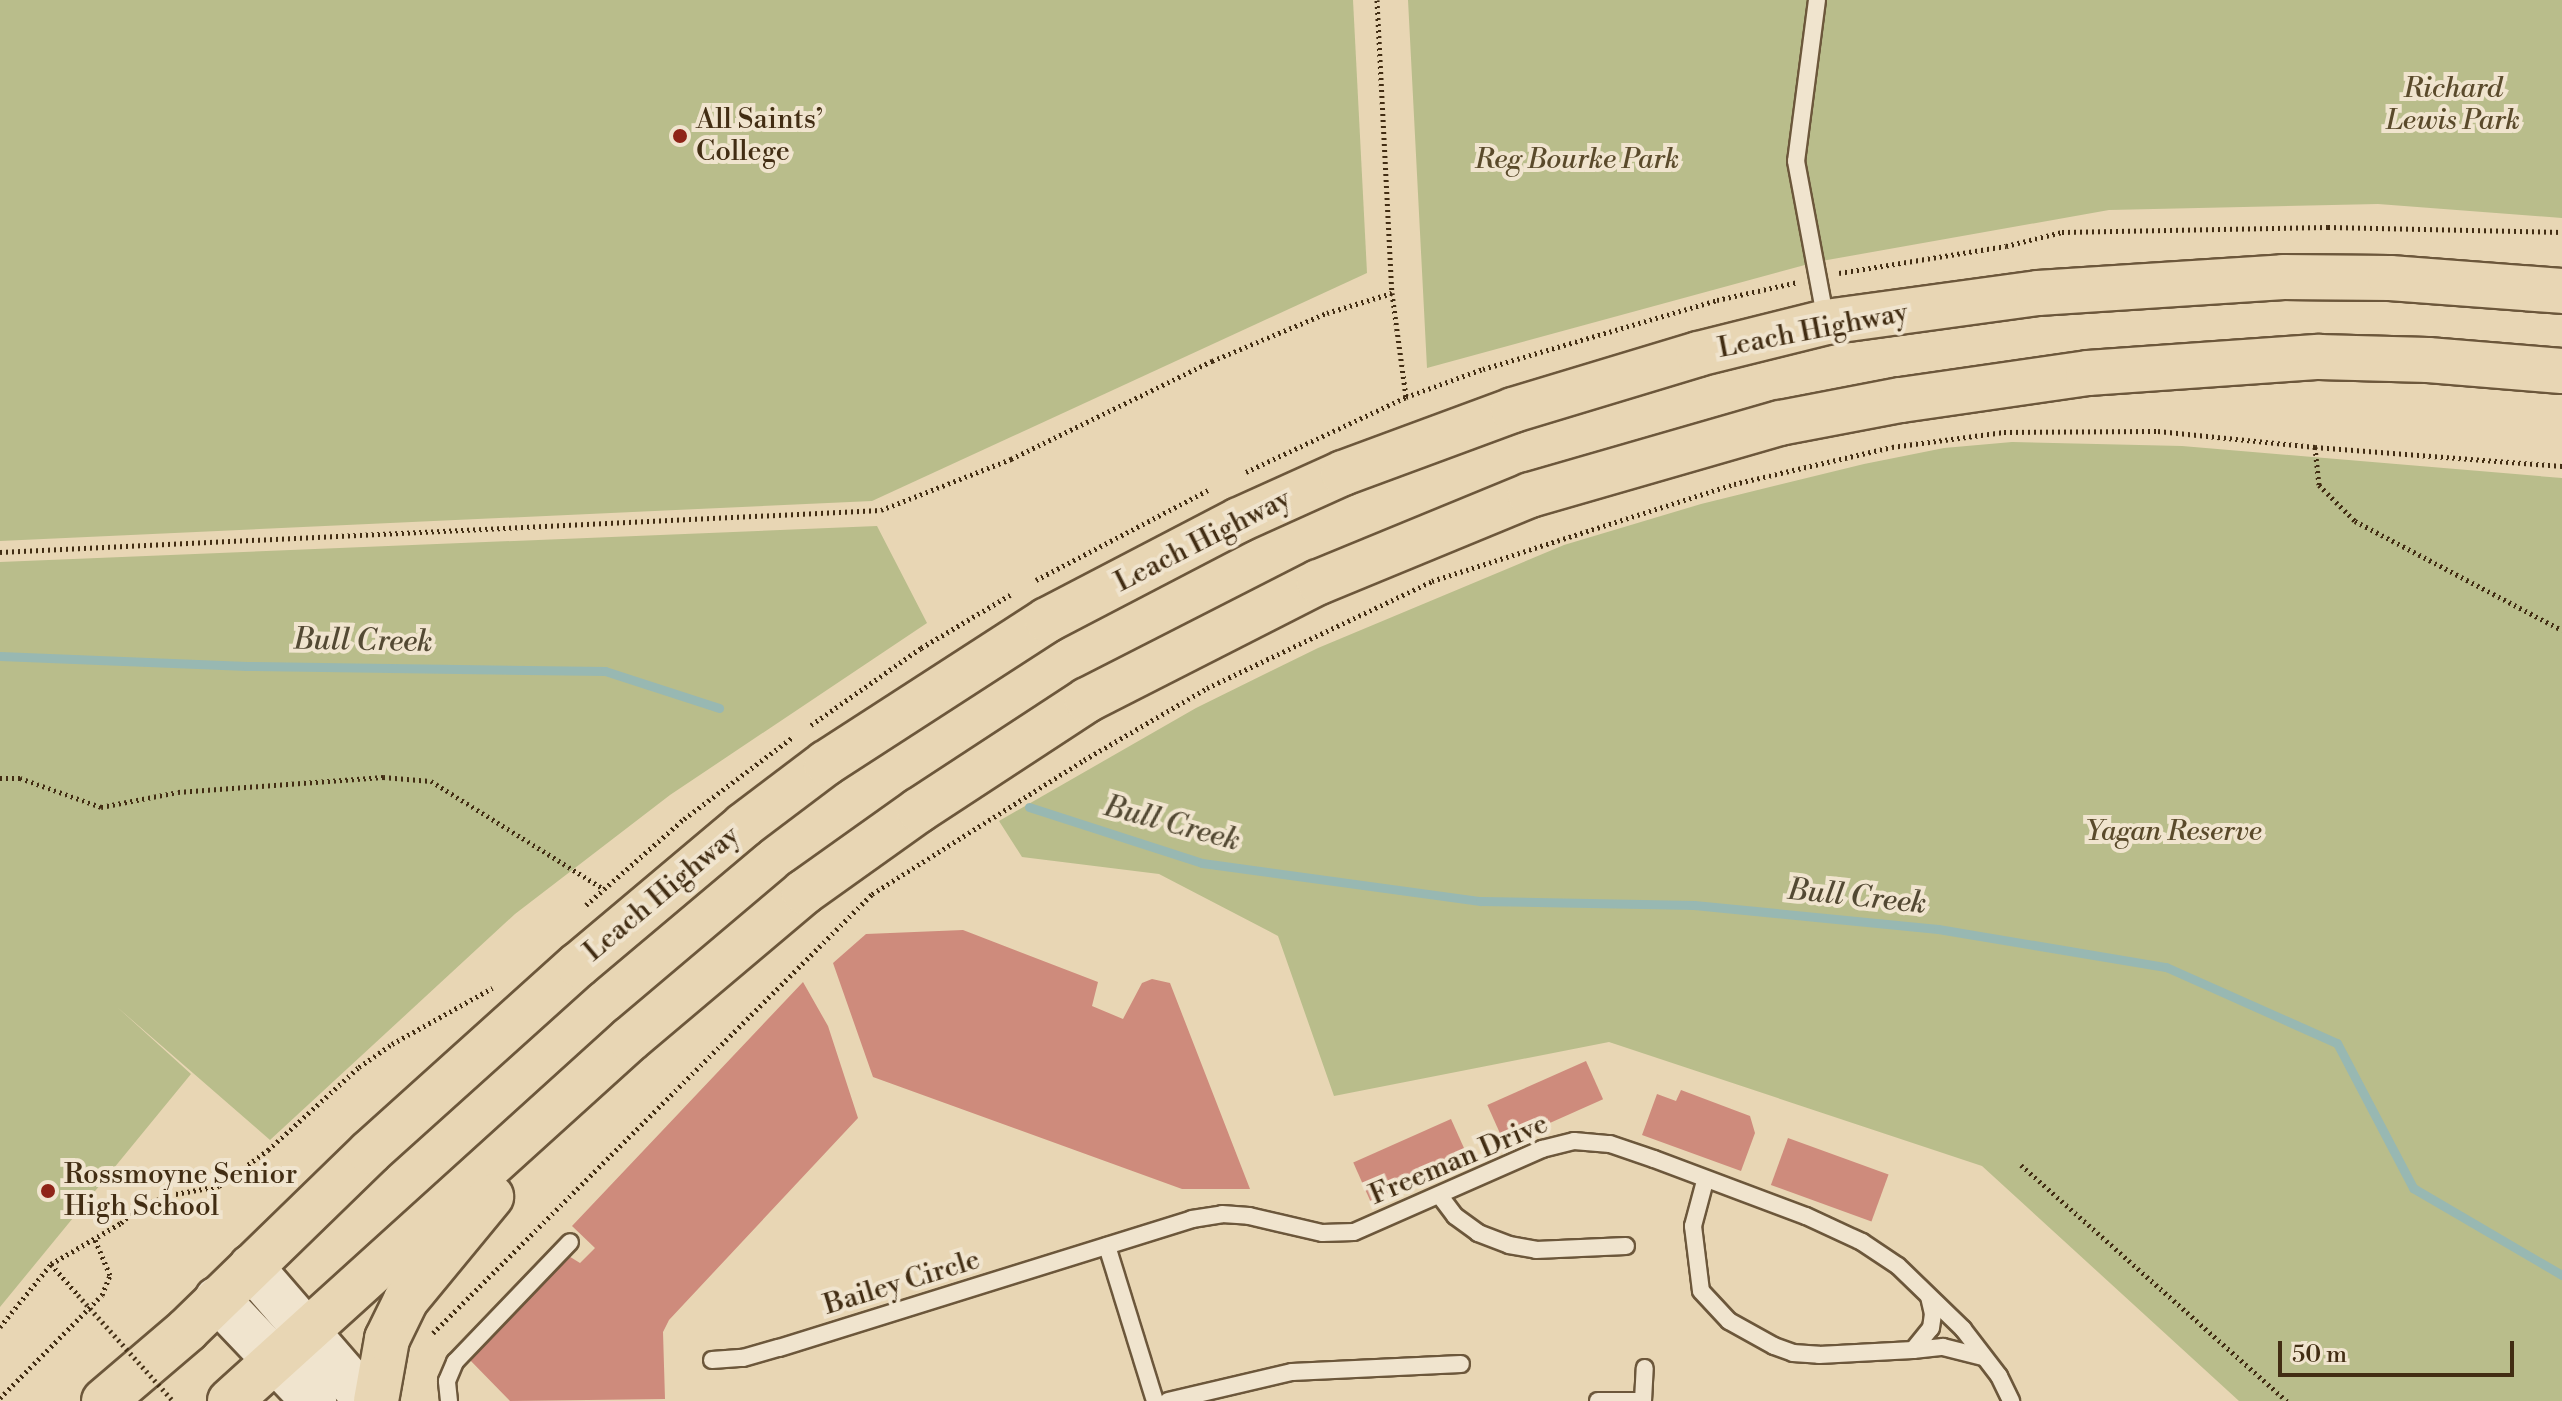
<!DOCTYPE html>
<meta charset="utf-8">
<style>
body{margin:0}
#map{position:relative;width:2562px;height:1401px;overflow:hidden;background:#e8d6b4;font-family:"Libre Bodoni",serif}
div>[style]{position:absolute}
.green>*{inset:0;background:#b9bd8b}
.stream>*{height:9px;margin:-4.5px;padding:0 4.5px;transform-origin:4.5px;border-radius:4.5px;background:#98b8b2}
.building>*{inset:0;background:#ce8b7c;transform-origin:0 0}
.path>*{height:5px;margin-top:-2.5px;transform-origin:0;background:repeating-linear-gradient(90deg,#422d13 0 2px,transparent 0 6px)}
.roads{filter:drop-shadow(2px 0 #6c573b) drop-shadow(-2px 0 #6c573b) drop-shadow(0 2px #6c573b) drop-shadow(0 -2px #6c573b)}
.lane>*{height:16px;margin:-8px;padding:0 8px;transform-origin:8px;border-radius:8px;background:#f0e4ce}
.secondary>*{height:44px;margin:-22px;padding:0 22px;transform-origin:22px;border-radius:22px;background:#f0e4ce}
.highway>*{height:44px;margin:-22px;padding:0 22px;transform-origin:22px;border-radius:22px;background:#e8d6b4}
.path-bridge>*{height:5px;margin-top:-2.5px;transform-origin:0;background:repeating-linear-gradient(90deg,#422d13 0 2px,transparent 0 6px)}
.dots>*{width:22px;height:22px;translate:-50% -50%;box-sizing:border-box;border:4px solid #f0e4ce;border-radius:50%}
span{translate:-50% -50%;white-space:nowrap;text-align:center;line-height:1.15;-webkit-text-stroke:8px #f0e4ce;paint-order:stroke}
.park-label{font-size:28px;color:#5a4a2b;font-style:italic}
.poi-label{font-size:28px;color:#422d13}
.left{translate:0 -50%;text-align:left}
.street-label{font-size:28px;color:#422d13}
.water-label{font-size:30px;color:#534933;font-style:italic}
.scale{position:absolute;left:2278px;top:1341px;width:236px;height:36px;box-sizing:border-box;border:4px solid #422d13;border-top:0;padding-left:10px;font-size:24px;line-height:28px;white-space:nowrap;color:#422d13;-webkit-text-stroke:6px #f0e4ce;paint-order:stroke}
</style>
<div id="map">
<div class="green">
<div style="clip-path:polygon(0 0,1353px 0,1367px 273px,872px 501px,0 541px)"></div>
<div style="clip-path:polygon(1408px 0,2562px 0,2562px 218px,2378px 204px,2109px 210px,1816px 262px,1427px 368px)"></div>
<div style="clip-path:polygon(2012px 442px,2182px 446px,2562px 478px,2562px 1401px,2239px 1401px,1982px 1166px,1609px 1042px,1334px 1096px,1278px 936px,1159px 874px,1022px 857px,999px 821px,1196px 708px,1318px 648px,1564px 545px,1701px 504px,1864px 464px,1944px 448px)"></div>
<div style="clip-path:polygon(877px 526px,927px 623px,670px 795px,515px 914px,270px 1140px,117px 1007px,191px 1074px,0 1307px,0 562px)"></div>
</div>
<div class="stream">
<div style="left:0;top:656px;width:247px;rotate:2.3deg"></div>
<div style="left:247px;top:666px;width:358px;rotate:0.8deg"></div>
<div style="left:605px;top:671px;width:120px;rotate:18deg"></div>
<div style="left:1029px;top:807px;width:182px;rotate:17.9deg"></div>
<div style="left:1202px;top:863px;width:281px;rotate:7.8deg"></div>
<div style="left:1480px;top:901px;width:214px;rotate:1.1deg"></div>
<div style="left:1694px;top:905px;width:245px;rotate:5.6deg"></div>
<div style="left:1938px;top:929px;width:231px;rotate:9.5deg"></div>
<div style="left:2166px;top:967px;width:187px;rotate:24deg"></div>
<div style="left:2337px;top:1043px;width:164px;rotate:62.3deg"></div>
<div style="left:2413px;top:1188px;width:173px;rotate:30.3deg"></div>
</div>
<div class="building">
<div style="clip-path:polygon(963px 930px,1098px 982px,1092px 1006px,1123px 1019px,1142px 983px,1152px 979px,1170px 983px,1250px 1189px,1182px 1189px,873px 1077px,833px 963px,866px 934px)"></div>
<div style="clip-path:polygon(803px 982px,828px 1026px,858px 1118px,669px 1320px,663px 1332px,665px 1399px,510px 1401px,467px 1357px,567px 1255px,580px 1263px,595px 1248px,572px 1226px)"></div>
<div style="left:1586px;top:1061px;width:42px;height:108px;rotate:66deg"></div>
<div style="clip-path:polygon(1681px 1090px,1750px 1116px,1755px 1133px,1741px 1171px,1642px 1135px,1657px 1094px,1676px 1101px)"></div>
<div style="left:1451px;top:1119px;width:42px;height:107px;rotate:66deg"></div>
<div style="left:1788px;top:1138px;width:107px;height:50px;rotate:20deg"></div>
</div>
<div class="path">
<div style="left:1377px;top:0;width:293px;rotate:87.1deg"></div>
<div style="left:1392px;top:293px;width:105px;rotate:82.3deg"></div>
<div style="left:1839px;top:273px;width:169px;rotate:-9.2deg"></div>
<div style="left:2006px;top:246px;width:58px;rotate:-14deg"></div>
<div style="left:2062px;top:232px;width:266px;rotate:-1.1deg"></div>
<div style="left:2328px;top:227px;width:234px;rotate:1.2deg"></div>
<div style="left:2315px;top:447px;width:38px;rotate:84deg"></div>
<div style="left:2319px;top:485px;width:51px;rotate:45deg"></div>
<div style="left:2355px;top:521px;width:234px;rotate:27.8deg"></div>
<div style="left:1246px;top:472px;width:177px;rotate:-25.1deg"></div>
<div style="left:1406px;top:397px;width:82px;rotate:-20deg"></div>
<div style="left:1483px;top:369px;width:244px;rotate:-16.4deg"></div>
<div style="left:1717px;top:300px;width:83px;rotate:-12.5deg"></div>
<div style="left:0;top:552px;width:882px;rotate:-2.73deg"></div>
<div style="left:881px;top:510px;width:140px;rotate:-21.4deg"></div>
<div style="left:1011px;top:459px;width:224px;rotate:-26deg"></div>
<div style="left:1212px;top:361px;width:125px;rotate:-22.7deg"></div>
<div style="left:1327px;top:313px;width:68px;rotate:-17.1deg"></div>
<div style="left:1036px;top:580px;width:194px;rotate:-27.6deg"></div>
<div style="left:811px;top:725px;width:134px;rotate:-35deg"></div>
<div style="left:921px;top:648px;width:104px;rotate:-30.8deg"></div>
<div style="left:0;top:778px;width:20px"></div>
<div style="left:20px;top:778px;width:86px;rotate:19.7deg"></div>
<div style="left:101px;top:807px;width:78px;rotate:-11deg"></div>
<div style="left:178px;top:792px;width:206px;rotate:-4.2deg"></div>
<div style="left:383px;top:777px;width:48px;rotate:4.8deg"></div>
<div style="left:431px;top:781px;width:204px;rotate:32deg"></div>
<div style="left:586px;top:905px;width:130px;rotate:-41.3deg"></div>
<div style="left:684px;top:819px;width:136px;rotate:-37deg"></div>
<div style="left:2021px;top:1165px;width:356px;rotate:41.6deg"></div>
<div style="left:51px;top:1264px;width:41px;rotate:48.9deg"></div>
<div style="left:0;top:1327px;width:81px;rotate:-51deg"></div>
<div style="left:51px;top:1264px;width:81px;rotate:-30.4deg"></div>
<div style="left:121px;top:1223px;width:25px;rotate:-42deg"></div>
<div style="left:140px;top:1206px;width:32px;rotate:-20deg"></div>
<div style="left:170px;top:1195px;width:50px;rotate:-10.4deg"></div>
<div style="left:219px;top:1186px;width:61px;rotate:-36.3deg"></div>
<div style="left:268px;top:1150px;width:123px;rotate:-42.4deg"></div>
<div style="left:359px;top:1067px;width:40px;rotate:-34.9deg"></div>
<div style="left:392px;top:1044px;width:115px;rotate:-29.2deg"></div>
<div style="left:433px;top:1333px;width:621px;rotate:-45deg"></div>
<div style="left:872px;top:894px;width:251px;rotate:-32.3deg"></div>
<div style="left:1084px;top:760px;width:143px;rotate:-30.3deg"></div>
<div style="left:1207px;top:688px;width:249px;rotate:-25.4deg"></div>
<div style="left:1432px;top:581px;width:317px;rotate:-17.8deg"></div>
<div style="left:1734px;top:484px;width:162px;rotate:-13.2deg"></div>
<div style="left:1892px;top:447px;width:113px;rotate:-7.6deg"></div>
<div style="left:2004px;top:432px;width:154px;rotate:-0.4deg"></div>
<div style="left:2158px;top:431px;width:158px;rotate:5.8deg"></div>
<div style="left:2315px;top:447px;width:248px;rotate:4.4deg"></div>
<div style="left:0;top:1398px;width:145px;rotate:-45.3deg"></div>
<div style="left:102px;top:1295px;width:22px;rotate:-68deg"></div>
<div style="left:110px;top:1275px;width:38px;rotate:-113deg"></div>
</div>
<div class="roads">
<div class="lane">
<div style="left:1817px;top:0;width:162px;rotate:97.4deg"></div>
<div style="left:1796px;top:161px;width:163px;rotate:79.4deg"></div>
<div style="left:1705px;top:1181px;width:47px;rotate:104.9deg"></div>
<div style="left:1693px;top:1226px;width:65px;rotate:83deg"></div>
<div style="left:1701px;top:1291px;width:41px;rotate:47deg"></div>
<div style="left:1729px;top:1321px;width:51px;rotate:29.1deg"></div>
<div style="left:1774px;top:1346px;width:20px;rotate:20deg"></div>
<div style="left:1793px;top:1353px;width:26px;rotate:4deg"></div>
<div style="left:1819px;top:1355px;width:94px;rotate:-3deg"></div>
<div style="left:1913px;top:1350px;width:28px;rotate:-51deg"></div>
<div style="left:1931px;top:1328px;width:14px;rotate:-82deg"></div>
<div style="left:1933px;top:1314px;width:17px;rotate:-103deg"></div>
<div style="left:1440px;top:1196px;width:25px;rotate:53deg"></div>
<div style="left:1455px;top:1216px;width:29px;rotate:36deg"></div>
<div style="left:1478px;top:1233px;width:33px;rotate:21deg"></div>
<div style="left:1509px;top:1245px;width:27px;rotate:10deg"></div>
<div style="left:1536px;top:1250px;width:90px;rotate:-2.5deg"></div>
<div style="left:1107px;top:1246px;width:162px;rotate:72.8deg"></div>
<div style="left:1913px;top:1350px;width:30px;rotate:-6deg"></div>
<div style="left:1943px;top:1347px;width:41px;rotate:14deg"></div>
<div style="left:712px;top:1360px;width:31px;rotate:-4deg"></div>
<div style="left:743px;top:1358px;width:37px;rotate:-16deg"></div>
<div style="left:779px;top:1348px;width:433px;rotate:-17.3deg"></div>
<div style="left:1192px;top:1219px;width:30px;rotate:-9deg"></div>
<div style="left:1222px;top:1214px;width:27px;rotate:4deg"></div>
<div style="left:1249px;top:1216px;width:75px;rotate:13.1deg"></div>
<div style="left:1322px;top:1233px;width:32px;rotate:-2deg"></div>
<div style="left:1354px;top:1232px;width:206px;rotate:-23.8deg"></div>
<div style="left:1542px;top:1149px;width:33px;rotate:-14deg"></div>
<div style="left:1574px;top:1141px;width:36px;rotate:5deg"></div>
<div style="left:1610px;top:1144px;width:46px;rotate:18.8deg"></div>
<div style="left:1654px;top:1159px;width:162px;rotate:20.6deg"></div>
<div style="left:1806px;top:1216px;width:62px;rotate:24.9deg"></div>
<div style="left:1862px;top:1242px;width:43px;rotate:33.7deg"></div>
<div style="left:1898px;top:1266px;width:91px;rotate:44.1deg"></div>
<div style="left:1963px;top:1329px;width:59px;rotate:52.5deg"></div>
<div style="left:1999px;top:1376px;width:28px;rotate:64deg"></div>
<div style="left:449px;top:1401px;width:20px;rotate:-96deg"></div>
<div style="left:447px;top:1381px;width:21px;rotate:-67deg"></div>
<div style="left:455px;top:1362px;width:166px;rotate:-46.2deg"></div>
<div style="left:1168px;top:1401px;width:127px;rotate:-13.2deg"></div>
<div style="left:1292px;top:1372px;width:169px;rotate:-2.7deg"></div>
<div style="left:1598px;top:1401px;width:45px"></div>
<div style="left:1643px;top:1401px;width:33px;rotate:-87deg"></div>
</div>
<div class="secondary">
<div style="left:251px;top:1267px;width:177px;rotate:49.1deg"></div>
<div style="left:217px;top:1299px;width:141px;rotate:46.4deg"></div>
</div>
<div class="highway">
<div style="left:104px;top:1401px;width:109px;rotate:-40.5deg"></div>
<div style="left:187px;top:1330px;width:255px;rotate:-44.2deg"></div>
<div style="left:370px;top:1152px;width:280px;rotate:-42deg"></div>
<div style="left:578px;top:965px;width:217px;rotate:-40.1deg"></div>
<div style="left:744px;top:825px;width:103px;rotate:-37.1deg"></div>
<div style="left:826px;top:763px;width:263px;rotate:-32.9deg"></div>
<div style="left:1047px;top:620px;width:216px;rotate:-27.5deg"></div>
<div style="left:1239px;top:520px;width:114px;rotate:-24.3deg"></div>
<div style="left:1343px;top:473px;width:181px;rotate:-20.3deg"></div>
<div style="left:1513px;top:410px;width:193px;rotate:-16.8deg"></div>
<div style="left:1698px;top:354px;width:132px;rotate:-14deg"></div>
<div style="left:1826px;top:322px;width:214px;rotate:-7.8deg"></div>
<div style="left:2038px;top:293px;width:246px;rotate:-3.7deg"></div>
<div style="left:2283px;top:277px;width:107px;rotate:0.5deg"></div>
<div style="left:2390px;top:278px;width:172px;rotate:4.3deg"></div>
<div style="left:230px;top:1401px;width:539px;rotate:-42.15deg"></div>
<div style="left:630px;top:1039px;width:228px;rotate:-40.2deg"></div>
<div style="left:804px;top:892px;width:141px;rotate:-35.5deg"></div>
<div style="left:919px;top:810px;width:201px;rotate:-33.2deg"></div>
<div style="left:1087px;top:700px;width:260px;rotate:-27deg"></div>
<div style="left:1319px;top:582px;width:228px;rotate:-22.4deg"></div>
<div style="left:1530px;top:495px;width:260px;rotate:-16.1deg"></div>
<div style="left:1780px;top:423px;width:123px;rotate:-10.8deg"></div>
<div style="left:1901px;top:400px;width:189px;rotate:-8.2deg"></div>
<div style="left:2088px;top:373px;width:232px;rotate:-4deg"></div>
<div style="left:2319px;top:357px;width:109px;rotate:1.6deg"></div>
<div style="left:2428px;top:360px;width:134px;rotate:4.7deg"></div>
<div style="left:376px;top:1401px;width:63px;rotate:-79.9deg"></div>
<div style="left:387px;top:1339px;width:43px;rotate:-64deg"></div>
<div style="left:406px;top:1300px;width:134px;rotate:-50.5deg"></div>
</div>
</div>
<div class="path-bridge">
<div style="left:78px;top:1295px;width:142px;rotate:48.1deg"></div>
</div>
<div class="dots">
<div style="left:680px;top:136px;background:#8f2418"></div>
<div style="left:48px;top:1191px;background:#8f2418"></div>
</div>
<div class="park-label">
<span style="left:2453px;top:105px">Richard<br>Lewis Park</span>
<span style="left:1577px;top:160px">Reg Bourke Park</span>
<span style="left:2174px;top:832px">Yagan Reserve</span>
</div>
<div class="poi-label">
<span class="left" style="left:696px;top:136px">All Saints’<br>College</span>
<span class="left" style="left:64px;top:1191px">Rossmoyne Senior<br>High School</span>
</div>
<div class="street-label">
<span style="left:1813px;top:331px;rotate:-11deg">Leach Highway</span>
<span style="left:1203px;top:541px;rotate:-27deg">Leach Highway</span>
<span style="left:662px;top:894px;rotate:-40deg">Leach Highway</span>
<span style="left:1459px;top:1160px;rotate:-23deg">Freeman Drive</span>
<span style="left:902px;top:1283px;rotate:-17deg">Bailey Circle</span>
</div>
<div class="water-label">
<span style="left:363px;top:641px;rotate:1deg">Bull Creek</span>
<span style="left:1172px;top:824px;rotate:15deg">Bull Creek</span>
<span style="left:1857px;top:897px;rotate:6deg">Bull Creek</span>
</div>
<div class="scale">50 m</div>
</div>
